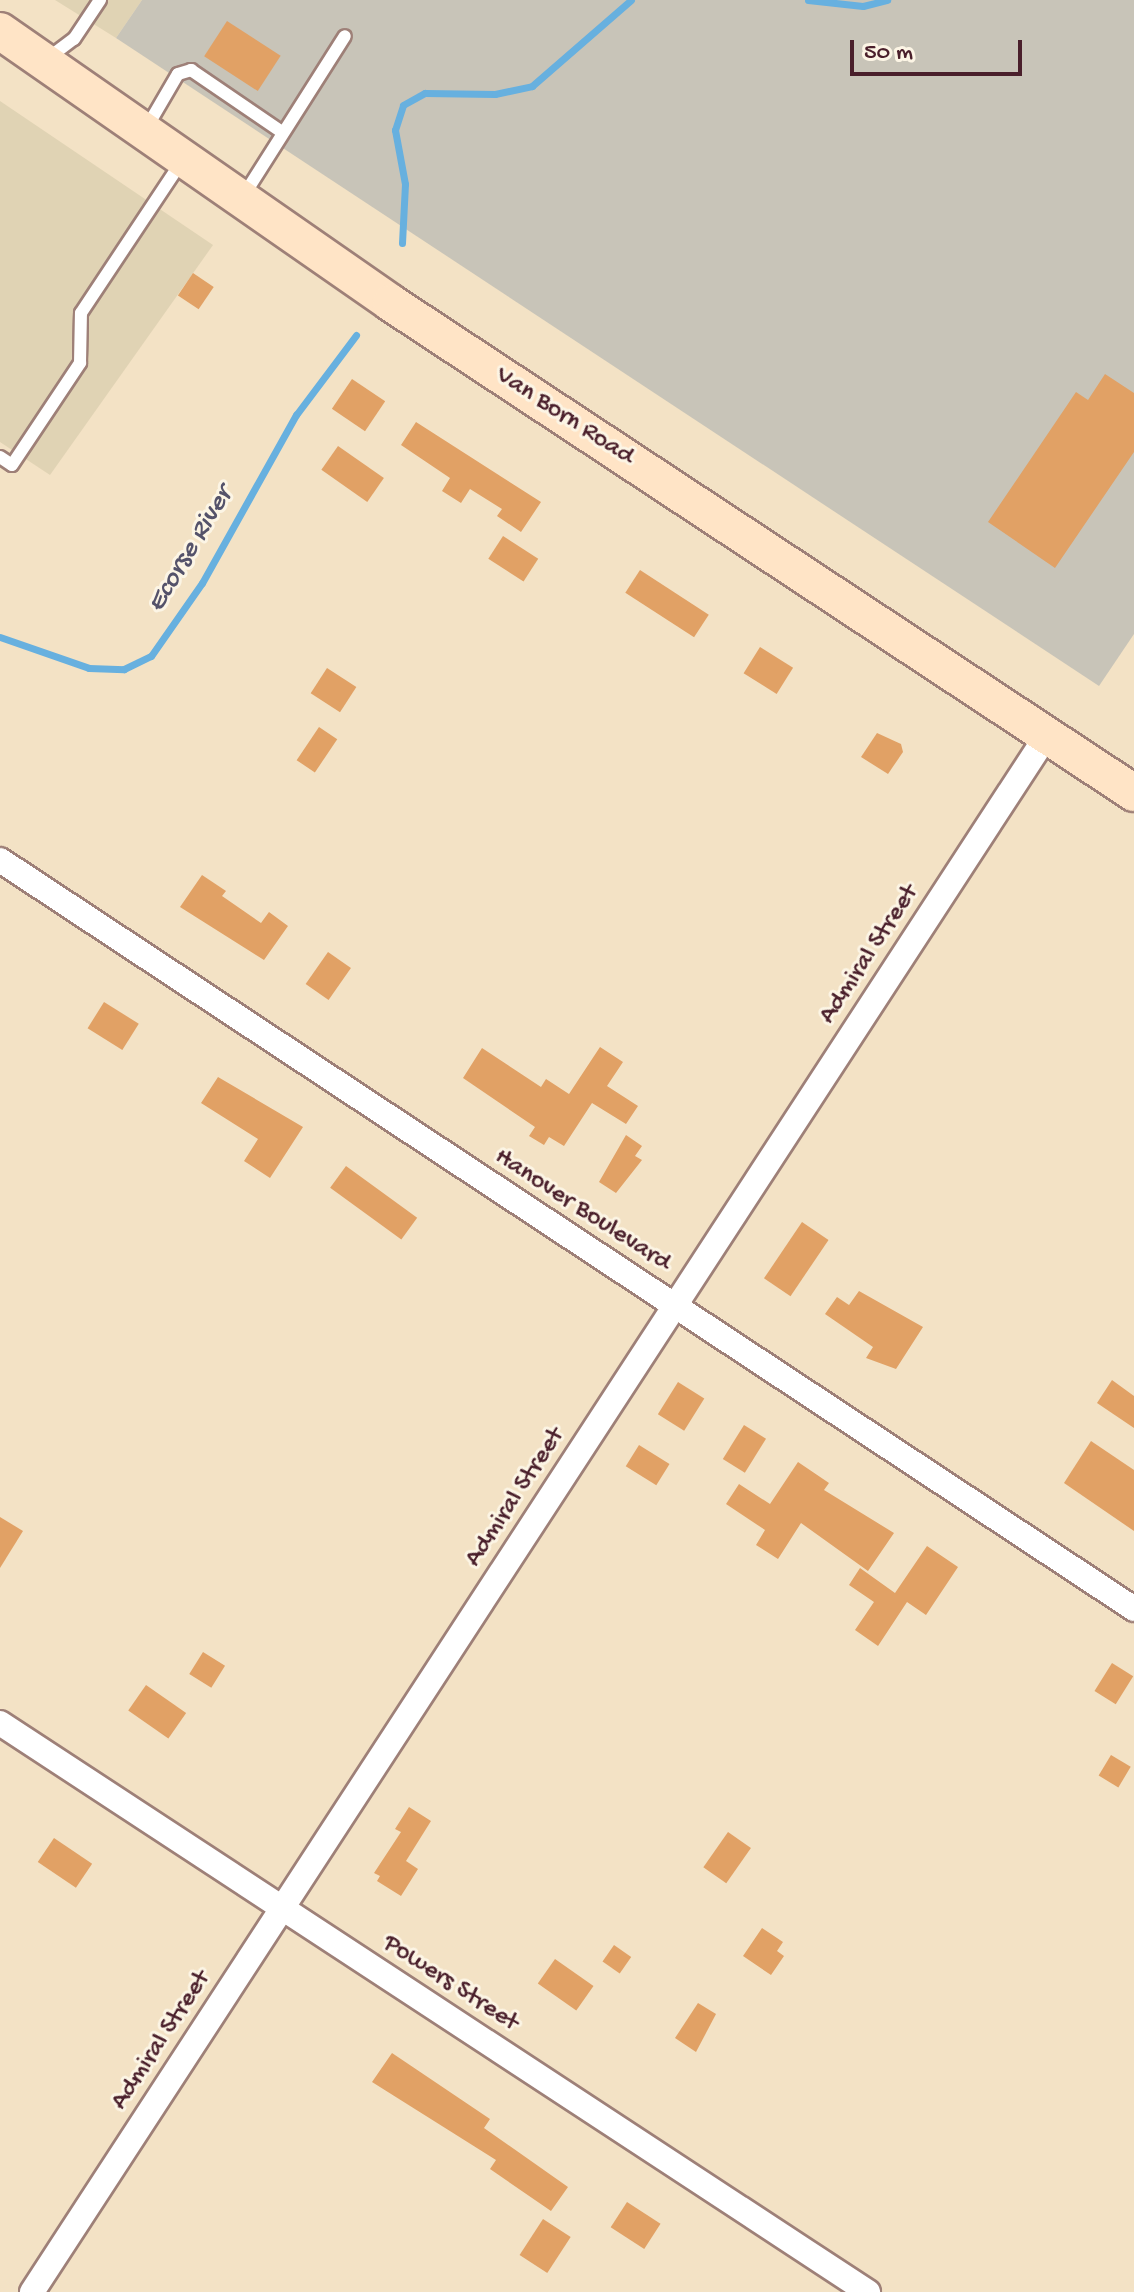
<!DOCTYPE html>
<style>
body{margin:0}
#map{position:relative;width:1134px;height:2292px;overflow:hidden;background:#f3e2c5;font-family:"Gochi Hand",sans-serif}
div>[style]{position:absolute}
.built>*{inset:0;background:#e0d3b4}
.industrial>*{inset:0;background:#c8c4b8}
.stream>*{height:7px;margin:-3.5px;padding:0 3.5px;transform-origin:3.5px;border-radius:3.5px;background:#67b0df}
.building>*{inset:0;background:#e1a165;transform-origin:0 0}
.roads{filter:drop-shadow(2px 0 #9e8078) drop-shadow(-2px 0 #9e8078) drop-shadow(0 2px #9e8078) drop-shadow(0 -2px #9e8078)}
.lane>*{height:12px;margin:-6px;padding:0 6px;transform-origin:6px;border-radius:6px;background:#fff}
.street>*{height:24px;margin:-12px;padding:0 12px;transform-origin:12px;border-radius:12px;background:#fff}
.secondary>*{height:36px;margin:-18px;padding:0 18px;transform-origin:18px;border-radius:18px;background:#ffe4c6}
span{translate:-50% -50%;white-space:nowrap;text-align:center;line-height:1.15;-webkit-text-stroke:6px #fcf5e5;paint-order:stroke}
.street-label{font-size:26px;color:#4a1f2b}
.water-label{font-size:28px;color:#54526a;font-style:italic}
.scale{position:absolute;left:850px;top:40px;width:172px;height:36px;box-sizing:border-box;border:4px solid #4a1f2b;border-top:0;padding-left:10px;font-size:24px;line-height:28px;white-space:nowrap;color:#4a1f2b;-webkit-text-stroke:6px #fcf5e5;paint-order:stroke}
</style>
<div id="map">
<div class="built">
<div style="clip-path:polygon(55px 0,142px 0,116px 38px)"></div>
<div style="clip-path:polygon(0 101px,213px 245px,50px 475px,0 442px)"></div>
</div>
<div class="industrial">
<div style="clip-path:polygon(142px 0,1134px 0,1134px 634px,1099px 686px,116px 38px)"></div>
</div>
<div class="stream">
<div style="left:808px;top:0;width:55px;rotate:6.2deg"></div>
<div style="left:863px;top:6px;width:25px;rotate:-14deg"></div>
<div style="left:402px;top:243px;width:59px;rotate:-87.1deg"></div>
<div style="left:405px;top:184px;width:55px;rotate:-100.5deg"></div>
<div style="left:395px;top:130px;width:26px;rotate:-72deg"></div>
<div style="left:403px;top:105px;width:25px;rotate:-29deg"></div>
<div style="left:425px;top:93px;width:70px;rotate:0.8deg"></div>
<div style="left:495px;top:94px;width:38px;rotate:-12deg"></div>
<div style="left:532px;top:86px;width:131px;rotate:-41deg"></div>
<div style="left:0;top:637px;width:94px;rotate:19.2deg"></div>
<div style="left:89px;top:668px;width:35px;rotate:2deg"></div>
<div style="left:124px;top:669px;width:30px;rotate:-26deg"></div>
<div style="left:151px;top:656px;width:89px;rotate:-55.1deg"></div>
<div style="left:202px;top:583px;width:193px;rotate:-60.8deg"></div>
<div style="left:296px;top:415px;width:100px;rotate:-53.1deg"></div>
</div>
<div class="building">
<div style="left:227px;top:21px;width:64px;height:42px;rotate:33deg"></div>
<div style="left:193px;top:273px;width:25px;height:27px;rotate:34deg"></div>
<div style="clip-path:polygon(1105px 374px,1134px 393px,1134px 452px,1055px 568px,988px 522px,1076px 392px,1088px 400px)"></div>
<div style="left:352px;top:379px;width:40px;height:36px;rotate:34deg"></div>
<div style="clip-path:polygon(416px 422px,541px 502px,521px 532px,497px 516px,502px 509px,470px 489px,461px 503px,442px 491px,450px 478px,401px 445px)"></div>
<div style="left:338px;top:446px;width:56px;height:29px;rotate:35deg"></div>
<div style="left:503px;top:536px;width:42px;height:27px;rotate:33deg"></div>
<div style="left:640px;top:570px;width:82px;height:27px;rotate:33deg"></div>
<div style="left:760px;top:647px;width:39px;height:31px;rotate:32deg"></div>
<div style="left:327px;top:668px;width:35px;height:30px;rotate:33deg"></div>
<div style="left:319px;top:727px;width:22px;height:40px;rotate:34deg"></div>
<div style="clip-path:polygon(877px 733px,901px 744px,903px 752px,888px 774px,861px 757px)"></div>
<div style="clip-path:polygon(202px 875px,226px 891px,222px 896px,261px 923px,269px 912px,288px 926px,264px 960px,180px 907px)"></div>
<div style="left:328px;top:952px;width:28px;height:39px;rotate:35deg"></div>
<div style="left:104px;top:1002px;width:41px;height:31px;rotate:32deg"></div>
<div style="clip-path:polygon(600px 1047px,623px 1062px,607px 1086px,638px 1106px,626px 1124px,592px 1103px,564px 1146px,549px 1137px,544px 1145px,529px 1136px,535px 1127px,463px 1078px,482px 1048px,541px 1087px,546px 1079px,569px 1094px)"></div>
<div style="clip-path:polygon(218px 1077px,303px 1127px,270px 1178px,244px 1161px,258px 1139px,201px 1103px)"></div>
<div style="clip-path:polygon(626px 1135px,642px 1146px,635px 1156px,642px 1160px,616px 1193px,599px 1182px)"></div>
<div style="left:346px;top:1166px;width:88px;height:27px;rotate:36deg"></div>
<div style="left:802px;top:1222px;width:32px;height:68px;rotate:34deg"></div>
<div style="clip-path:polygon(859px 1291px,923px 1327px,896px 1369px,866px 1358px,873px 1347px,825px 1314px,837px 1297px,849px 1305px)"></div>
<div style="clip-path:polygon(1112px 1380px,1134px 1396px,1134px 1428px,1097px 1403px)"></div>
<div style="left:678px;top:1382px;width:31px;height:38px;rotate:32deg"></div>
<div style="left:744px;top:1425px;width:26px;height:40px;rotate:32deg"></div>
<div style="clip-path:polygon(1091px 1441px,1134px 1470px,1134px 1531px,1064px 1483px)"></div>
<div style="left:639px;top:1445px;width:36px;height:25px;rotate:32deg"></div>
<div style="clip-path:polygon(798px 1462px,829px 1483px,824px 1490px,894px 1533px,868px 1571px,801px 1523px,778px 1559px,756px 1545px,765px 1530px,726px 1504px,739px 1484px,770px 1504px)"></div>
<div style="clip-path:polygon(0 1517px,23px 1531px,0 1568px)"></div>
<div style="clip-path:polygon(927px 1546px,958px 1567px,926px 1615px,907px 1602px,878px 1646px,855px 1630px,874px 1602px,849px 1585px,860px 1568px,895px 1593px)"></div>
<div style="left:203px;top:1652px;width:26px;height:26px;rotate:32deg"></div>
<div style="left:1112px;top:1663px;width:25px;height:33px;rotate:32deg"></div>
<div style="left:146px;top:1685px;width:49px;height:31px;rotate:35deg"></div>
<div style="left:1111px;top:1755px;width:23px;height:24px;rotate:31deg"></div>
<div style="clip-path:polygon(409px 1807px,431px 1821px,406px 1861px,418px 1869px,401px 1896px,377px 1881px,380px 1876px,374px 1873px,401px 1832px,395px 1829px)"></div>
<div style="left:728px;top:1832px;width:28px;height:43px;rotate:35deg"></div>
<div style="left:54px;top:1838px;width:46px;height:29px;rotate:34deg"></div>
<div style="clip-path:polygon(762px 1928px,783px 1942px,777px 1951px,784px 1956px,771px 1975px,743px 1956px)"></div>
<div style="left:614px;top:1945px;width:21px;height:20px;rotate:35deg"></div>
<div style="left:555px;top:1959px;width:47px;height:30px;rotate:35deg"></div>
<div style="clip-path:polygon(698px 2003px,716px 2014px,696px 2052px,675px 2038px)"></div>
<div style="clip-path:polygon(392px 2053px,490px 2119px,484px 2128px,568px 2187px,551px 2211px,490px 2169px,496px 2160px,372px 2082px)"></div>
<div style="left:627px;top:2202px;width:40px;height:30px;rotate:33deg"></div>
<div style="left:543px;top:2219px;width:33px;height:43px;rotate:33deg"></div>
</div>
<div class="roads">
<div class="lane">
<div style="left:47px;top:59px;width:34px;rotate:-37deg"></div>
<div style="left:74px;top:39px;width:47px;rotate:-56.3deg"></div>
<div style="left:147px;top:127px;width:61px;rotate:-59.7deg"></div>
<div style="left:178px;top:74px;width:14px;rotate:-17deg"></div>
<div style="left:191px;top:70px;width:110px;rotate:34.3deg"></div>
<div style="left:244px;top:195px;width:188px;rotate:-57.6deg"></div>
<div style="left:0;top:457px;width:14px;rotate:34deg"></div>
<div style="left:12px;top:465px;width:123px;rotate:-56.3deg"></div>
<div style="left:80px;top:363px;width:50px;rotate:-88.9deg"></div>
<div style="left:81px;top:313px;width:182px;rotate:-56.4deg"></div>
</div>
<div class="street">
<div style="left:0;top:860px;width:1359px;rotate:33.44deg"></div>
<div style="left:0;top:1723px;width:1038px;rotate:33.25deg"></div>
<div style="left:32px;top:2292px;width:1859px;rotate:-56.9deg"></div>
</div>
<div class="secondary">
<div style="left:0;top:31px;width:476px;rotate:34.8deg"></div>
<div style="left:391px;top:303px;width:890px;rotate:33.4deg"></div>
</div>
</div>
<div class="street-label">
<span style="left:564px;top:417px;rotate:33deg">Van Born Road</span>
<span style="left:870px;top:955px;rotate:-57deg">Admiral Street</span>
<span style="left:582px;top:1211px;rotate:33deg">Hanover Boulevard</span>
<span style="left:516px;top:1498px;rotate:-57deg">Admiral Street</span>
<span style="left:450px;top:1984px;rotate:33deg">Powers Street</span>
<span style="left:162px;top:2041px;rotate:-57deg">Admiral Street</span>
</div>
<div class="water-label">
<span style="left:191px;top:550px;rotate:-59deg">Ecorse River</span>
</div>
<div class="scale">50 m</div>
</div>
